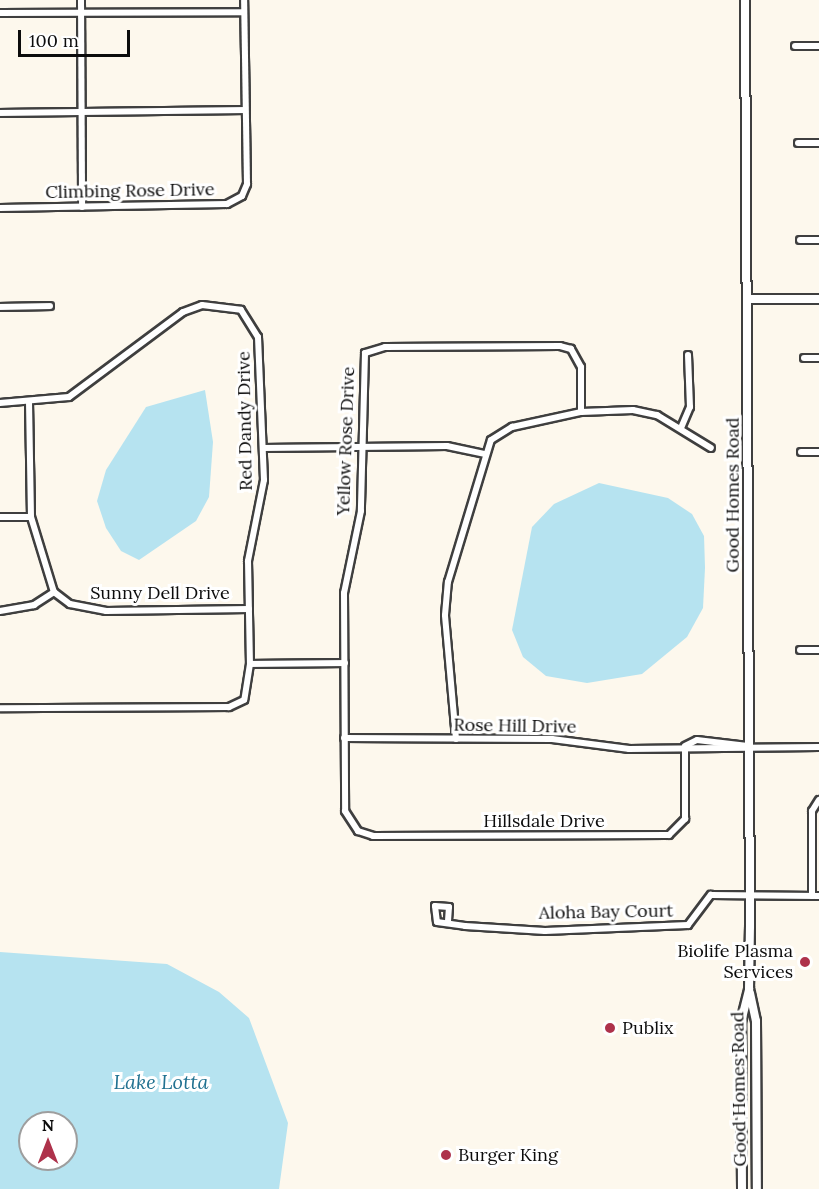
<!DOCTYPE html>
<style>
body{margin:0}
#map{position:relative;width:819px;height:1189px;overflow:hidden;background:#fdf8ed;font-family:Lora,serif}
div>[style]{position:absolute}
.water>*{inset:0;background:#b6e3f0}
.roads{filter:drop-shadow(2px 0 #3f3f3f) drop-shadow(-2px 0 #3f3f3f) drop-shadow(0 2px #3f3f3f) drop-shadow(0 -2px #3f3f3f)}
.minor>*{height:6px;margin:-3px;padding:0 3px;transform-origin:3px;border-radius:3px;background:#fff}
.tertiary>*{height:8px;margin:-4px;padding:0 4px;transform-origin:4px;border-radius:4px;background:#fff}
.dots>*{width:16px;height:16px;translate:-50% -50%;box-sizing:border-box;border:3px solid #fff;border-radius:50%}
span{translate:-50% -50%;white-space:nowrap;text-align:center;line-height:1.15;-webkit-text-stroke:6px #fff;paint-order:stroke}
.street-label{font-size:18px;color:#0c0c0c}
.poi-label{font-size:18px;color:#0c0c0c}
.right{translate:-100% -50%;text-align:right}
.left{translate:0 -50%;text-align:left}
.water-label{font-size:20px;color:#227291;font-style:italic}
.north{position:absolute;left:18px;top:1111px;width:60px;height:60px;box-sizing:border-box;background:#fff;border:2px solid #9e9e9e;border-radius:50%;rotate:0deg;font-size:16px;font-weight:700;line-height:24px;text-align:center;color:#0c0c0c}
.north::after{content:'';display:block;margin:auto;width:21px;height:27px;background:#ae324b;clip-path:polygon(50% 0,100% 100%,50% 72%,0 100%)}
.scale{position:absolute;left:18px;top:30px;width:112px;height:27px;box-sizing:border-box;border:3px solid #0c0c0c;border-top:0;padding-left:8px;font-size:18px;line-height:21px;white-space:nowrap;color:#0c0c0c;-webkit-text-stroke:4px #fff;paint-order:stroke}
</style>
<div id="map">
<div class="water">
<div style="clip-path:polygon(205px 390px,213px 442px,209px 497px,196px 521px,139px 560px,121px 551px,106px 528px,97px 501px,106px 470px,146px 407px)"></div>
<div style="clip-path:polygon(599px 483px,668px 498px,692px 514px,704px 536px,705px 568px,703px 608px,687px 637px,642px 674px,587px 683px,546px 676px,523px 657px,512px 630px,532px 527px,554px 504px)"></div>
<div style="clip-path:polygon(evenodd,0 952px,167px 964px,219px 992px,249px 1018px,288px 1123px,279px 1189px,0 1189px,0 952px,30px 1123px,66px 1123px,66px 1159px,30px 1159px,30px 1123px)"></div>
</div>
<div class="roads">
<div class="minor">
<div style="left:81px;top:0;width:207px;rotate:89.7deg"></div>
<div style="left:0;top:13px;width:244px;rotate:-0.2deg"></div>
<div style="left:795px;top:46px;width:24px"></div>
<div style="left:0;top:113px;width:244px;rotate:-0.7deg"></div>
<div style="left:798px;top:143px;width:21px"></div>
<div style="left:0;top:208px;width:227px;rotate:-1deg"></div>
<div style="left:227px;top:204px;width:17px;rotate:-28deg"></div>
<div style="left:242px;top:196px;width:13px;rotate:-67deg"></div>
<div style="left:247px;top:184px;width:184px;rotate:-90.9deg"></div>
<div style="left:800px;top:240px;width:19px"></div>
<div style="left:0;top:307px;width:50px;rotate:-1.1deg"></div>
<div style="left:804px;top:358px;width:15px"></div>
<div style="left:29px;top:402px;width:115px;rotate:89deg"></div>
<div style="left:31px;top:517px;width:78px;rotate:73deg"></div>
<div style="left:54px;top:592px;width:20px;rotate:37deg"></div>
<div style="left:70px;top:604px;width:37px;rotate:11deg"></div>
<div style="left:106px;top:611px;width:143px;rotate:-0.8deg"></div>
<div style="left:0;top:403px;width:69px;rotate:-5deg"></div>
<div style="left:69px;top:397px;width:142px;rotate:-36.7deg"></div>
<div style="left:183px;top:312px;width:20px;rotate:-20deg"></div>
<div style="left:202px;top:305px;width:39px;rotate:7deg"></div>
<div style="left:241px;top:310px;width:32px;rotate:58deg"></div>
<div style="left:258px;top:337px;width:143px;rotate:87.6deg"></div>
<div style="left:264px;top:480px;width:83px;rotate:101.2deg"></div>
<div style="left:248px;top:561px;width:103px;rotate:88.9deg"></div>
<div style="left:250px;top:664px;width:36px;rotate:99deg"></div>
<div style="left:244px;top:700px;width:17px;rotate:155deg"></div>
<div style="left:229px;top:707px;width:229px;rotate:179.7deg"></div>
<div style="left:581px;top:412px;width:45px;rotate:-90deg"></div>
<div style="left:581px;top:367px;width:21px;rotate:-119deg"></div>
<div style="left:571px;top:349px;width:11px;rotate:-165deg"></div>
<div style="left:560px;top:346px;width:175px;rotate:179.7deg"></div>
<div style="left:385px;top:347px;width:21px;rotate:163deg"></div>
<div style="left:365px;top:353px;width:158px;rotate:91.5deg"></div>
<div style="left:361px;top:511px;width:84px;rotate:101.7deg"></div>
<div style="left:344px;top:593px;width:218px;rotate:89.7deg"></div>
<div style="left:345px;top:811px;width:24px;rotate:57deg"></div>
<div style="left:358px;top:831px;width:16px;rotate:18deg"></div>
<div style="left:373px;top:836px;width:296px;rotate:-0.2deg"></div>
<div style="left:669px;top:835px;width:23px;rotate:-45deg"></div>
<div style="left:685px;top:819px;width:72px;rotate:-90deg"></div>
<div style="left:681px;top:428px;width:23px;rotate:-67deg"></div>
<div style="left:690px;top:407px;width:52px;rotate:-92.2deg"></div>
<div style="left:263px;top:448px;width:184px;rotate:-0.6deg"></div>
<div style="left:447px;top:446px;width:38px;rotate:12deg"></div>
<div style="left:801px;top:452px;width:18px"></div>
<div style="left:0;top:517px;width:31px"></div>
<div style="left:0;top:611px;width:35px;rotate:-10deg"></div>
<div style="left:34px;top:605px;width:24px;rotate:-33deg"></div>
<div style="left:800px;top:650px;width:19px"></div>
<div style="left:250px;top:664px;width:95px;rotate:-0.6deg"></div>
<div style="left:344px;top:738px;width:208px;rotate:0.3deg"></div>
<div style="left:552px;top:739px;width:78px;rotate:7.4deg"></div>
<div style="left:629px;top:749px;width:190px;rotate:-0.6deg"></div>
<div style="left:456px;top:739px;width:124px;rotate:-95.1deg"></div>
<div style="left:445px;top:615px;width:33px;rotate:-85deg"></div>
<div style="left:448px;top:582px;width:148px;rotate:-73.2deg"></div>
<div style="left:491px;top:440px;width:25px;rotate:-32deg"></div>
<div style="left:512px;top:427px;width:71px;rotate:-12.3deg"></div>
<div style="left:581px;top:412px;width:52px;rotate:-2.2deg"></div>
<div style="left:633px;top:410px;width:25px;rotate:12deg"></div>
<div style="left:657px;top:415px;width:63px;rotate:31.4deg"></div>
<div style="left:685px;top:746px;width:13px;rotate:-27deg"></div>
<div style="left:697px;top:740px;width:51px;rotate:6.7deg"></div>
<div style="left:812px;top:896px;width:85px;rotate:-90deg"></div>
<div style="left:812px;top:811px;width:13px;rotate:-58deg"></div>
<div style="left:448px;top:921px;width:14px;rotate:-86deg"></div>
<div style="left:449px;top:907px;width:14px;rotate:-176deg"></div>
<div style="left:435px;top:906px;width:16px;rotate:83deg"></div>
<div style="left:437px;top:922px;width:28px;rotate:8deg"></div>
<div style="left:465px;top:926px;width:80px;rotate:3.6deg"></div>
<div style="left:545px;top:931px;width:143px;rotate:-2.4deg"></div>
<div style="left:688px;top:925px;width:38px;rotate:-53deg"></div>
<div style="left:711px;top:895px;width:108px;rotate:0.5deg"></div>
</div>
<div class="tertiary">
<div style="left:747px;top:299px;width:72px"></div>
<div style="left:750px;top:993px;width:29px;rotate:78deg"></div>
<div style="left:756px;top:1021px;width:168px;rotate:89.7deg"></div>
<div style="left:742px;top:1189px;width:167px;rotate:-90.3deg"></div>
<div style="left:741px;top:1022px;width:34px;rotate:-76deg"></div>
<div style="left:749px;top:989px;width:62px;rotate:-89.1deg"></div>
<div style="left:750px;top:927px;width:927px;rotate:-90.31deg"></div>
</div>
</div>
<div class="dots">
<div style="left:805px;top:962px;background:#ae324b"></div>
<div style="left:610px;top:1028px;background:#ae324b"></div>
<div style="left:446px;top:1155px;background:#ae324b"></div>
</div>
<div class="street-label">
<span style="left:130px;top:191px;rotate:-1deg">Climbing Rose Drive</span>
<span style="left:245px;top:421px;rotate:-91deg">Red Dandy Drive</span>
<span style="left:346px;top:441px;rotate:-88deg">Yellow Rose Drive</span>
<span style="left:733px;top:495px;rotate:-90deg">Good Homes Road</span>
<span style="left:160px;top:593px">Sunny Dell Drive</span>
<span style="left:515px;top:726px;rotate:1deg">Rose Hill Drive</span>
<span style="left:544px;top:821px">Hillsdale Drive</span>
<span style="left:606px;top:912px;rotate:-1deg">Aloha Bay Court</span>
<span style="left:739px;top:1089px;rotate:-91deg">Good Homes Road</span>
</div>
<div class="poi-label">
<span class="right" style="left:793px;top:962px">Biolife Plasma<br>Services</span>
<span class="left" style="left:622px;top:1028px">Publix</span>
<span class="left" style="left:458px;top:1155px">Burger King</span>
</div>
<div class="water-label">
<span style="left:161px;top:1081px">Lake Lotta</span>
</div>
<div class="north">N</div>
<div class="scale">100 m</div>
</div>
